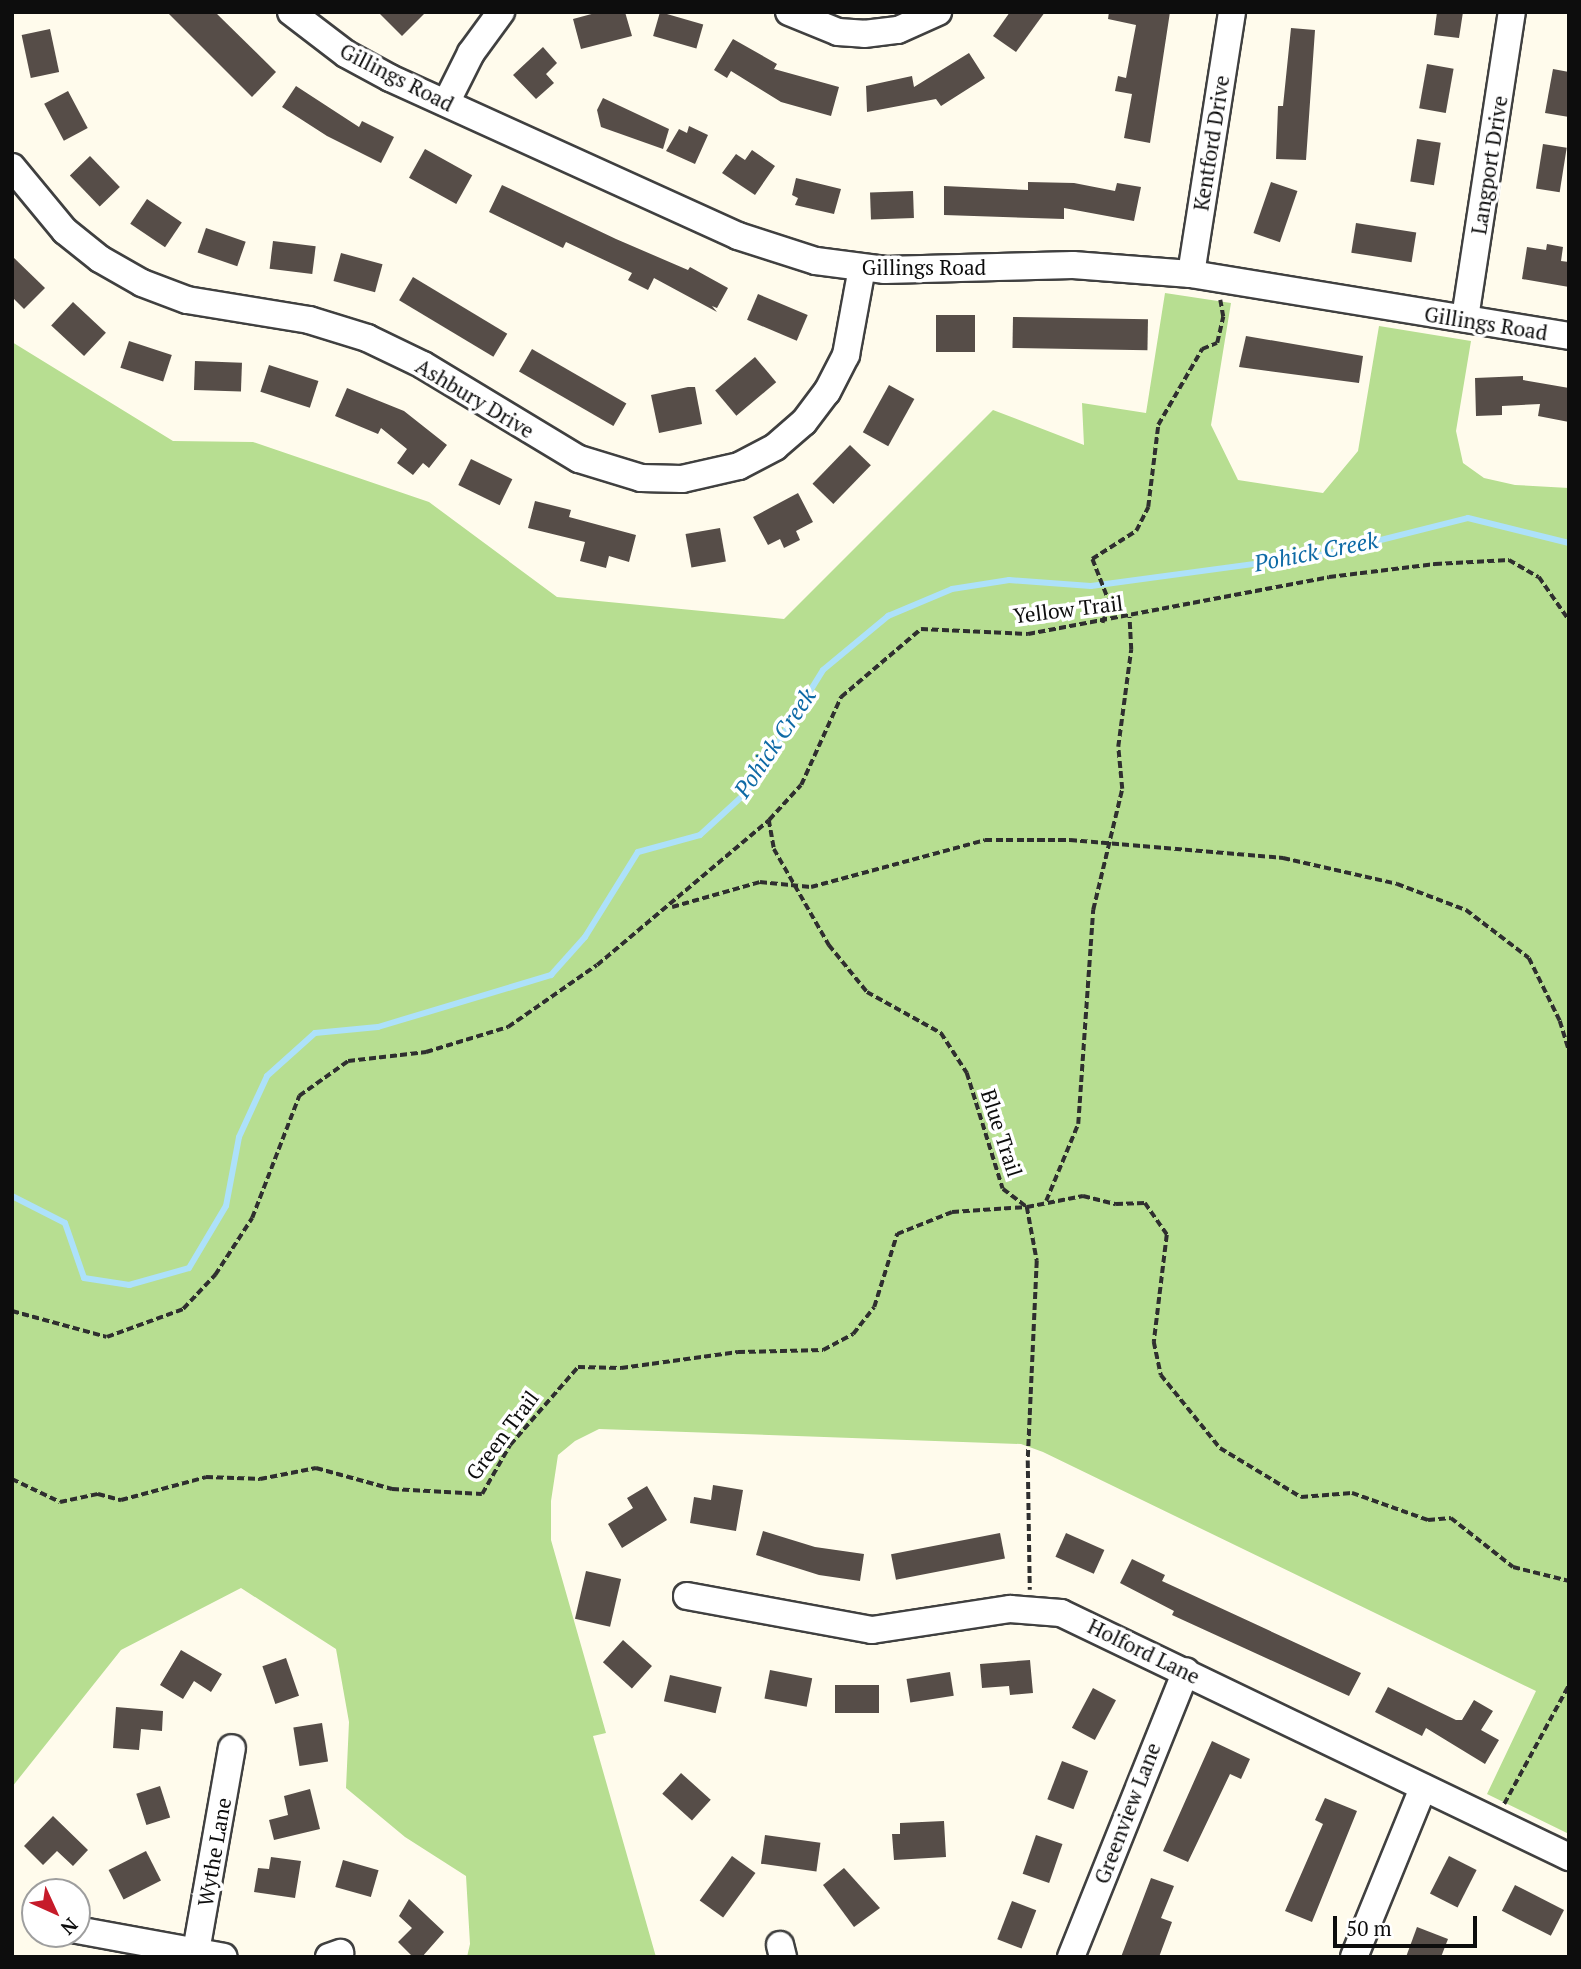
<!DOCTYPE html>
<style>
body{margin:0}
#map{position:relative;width:1581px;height:1969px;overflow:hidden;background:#fffbec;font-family:"PT Serif",serif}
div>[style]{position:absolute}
.forest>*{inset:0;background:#b7de91}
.stream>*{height:6px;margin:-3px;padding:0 3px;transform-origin:3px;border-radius:3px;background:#ade1fa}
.building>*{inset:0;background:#564d48;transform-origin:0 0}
.path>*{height:3.5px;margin-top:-1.75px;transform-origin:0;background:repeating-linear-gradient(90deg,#2f2f2f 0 7px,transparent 0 10.5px)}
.roads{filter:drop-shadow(2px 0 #404040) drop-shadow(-2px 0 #404040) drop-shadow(0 2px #404040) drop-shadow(0 -2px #404040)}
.minor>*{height:26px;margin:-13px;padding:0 13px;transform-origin:13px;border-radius:13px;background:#fff}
span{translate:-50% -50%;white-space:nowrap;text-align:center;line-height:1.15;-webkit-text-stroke:7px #fff;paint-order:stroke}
.street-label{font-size:21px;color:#0d0d0d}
.water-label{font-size:23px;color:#0e6aa6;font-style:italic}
.frame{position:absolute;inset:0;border:14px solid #0d0d0d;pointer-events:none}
.north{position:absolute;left:21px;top:1878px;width:70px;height:70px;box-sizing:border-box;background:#fff;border:2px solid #9e9e9e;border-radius:50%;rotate:135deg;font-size:19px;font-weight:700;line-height:28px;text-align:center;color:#0d0d0d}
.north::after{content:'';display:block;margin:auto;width:24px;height:32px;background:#c61b2a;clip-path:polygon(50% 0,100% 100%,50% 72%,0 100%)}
.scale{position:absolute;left:1333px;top:1916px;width:144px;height:32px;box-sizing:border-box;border:4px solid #0d0d0d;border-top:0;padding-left:9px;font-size:21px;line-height:24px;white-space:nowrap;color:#0d0d0d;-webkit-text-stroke:5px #fff;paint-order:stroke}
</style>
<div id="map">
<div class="forest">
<div style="clip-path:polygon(1165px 293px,1231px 303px,1211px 425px,1238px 480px,1323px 493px,1358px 451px,1379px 326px,1471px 341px,1456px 431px,1463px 463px,1484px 478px,1515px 485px,1569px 488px,1569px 1834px,1487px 1794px,1536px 1691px,1043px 1452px,1021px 1444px,658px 1431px,599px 1429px,575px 1441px,558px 1455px,551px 1501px,551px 1540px,606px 1733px,593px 1736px,656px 1957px,467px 1957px,470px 1944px,466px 1876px,405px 1837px,346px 1788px,349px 1722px,336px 1649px,241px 1588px,121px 1650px,12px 1787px,12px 342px,173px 441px,253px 442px,429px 502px,557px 597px,784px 619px,993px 410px,1084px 445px,1082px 403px,1146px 413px)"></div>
</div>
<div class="stream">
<div style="left:12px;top:1196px;width:59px;rotate:27deg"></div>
<div style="left:65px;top:1223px;width:58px;rotate:70.9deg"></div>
<div style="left:84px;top:1278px;width:46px;rotate:8.8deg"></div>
<div style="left:129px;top:1285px;width:62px;rotate:-15.8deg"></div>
<div style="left:189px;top:1268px;width:72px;rotate:-59.2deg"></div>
<div style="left:226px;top:1206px;width:70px;rotate:-79.3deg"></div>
<div style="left:239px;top:1137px;width:67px;rotate:-65.3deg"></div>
<div style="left:267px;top:1076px;width:64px;rotate:-41.9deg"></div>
<div style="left:315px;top:1033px;width:63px;rotate:-5.4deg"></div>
<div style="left:378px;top:1027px;width:181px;rotate:-16.7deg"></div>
<div style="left:551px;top:975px;width:51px;rotate:-48.2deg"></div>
<div style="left:585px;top:937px;width:100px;rotate:-58.1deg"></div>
<div style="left:638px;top:852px;width:64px;rotate:-15.3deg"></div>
<div style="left:700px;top:835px;width:65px;rotate:-42.5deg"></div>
<div style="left:748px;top:791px;width:142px;rotate:-58.2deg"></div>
<div style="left:823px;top:670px;width:85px;rotate:-39.7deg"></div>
<div style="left:888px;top:616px;width:69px;rotate:-22.9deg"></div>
<div style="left:952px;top:589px;width:58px;rotate:-9deg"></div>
<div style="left:1009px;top:580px;width:82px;rotate:4.2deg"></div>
<div style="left:1091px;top:586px;width:180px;rotate:-7.7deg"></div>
<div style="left:1269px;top:562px;width:57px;rotate:-8.1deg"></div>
<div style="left:1325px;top:554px;width:147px;rotate:-14.1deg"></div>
<div style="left:1468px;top:518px;width:104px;rotate:13.9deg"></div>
</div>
<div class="building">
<div style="clip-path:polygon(167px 12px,215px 12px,276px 72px,252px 97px)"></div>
<div style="clip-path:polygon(378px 12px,426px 12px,402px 36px)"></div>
<div style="clip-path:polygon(599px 12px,625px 12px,632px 36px,581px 49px,573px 19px)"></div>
<div style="left:660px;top:12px;width:45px;height:25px;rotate:16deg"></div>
<div style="clip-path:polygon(1010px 12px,1045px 12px,1016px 52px,993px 36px)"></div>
<div style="clip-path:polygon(1109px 12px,1170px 12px,1150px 143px,1124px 138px,1132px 94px,1115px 91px,1118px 76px,1126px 78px,1136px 25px,1108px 19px)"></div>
<div style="clip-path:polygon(1437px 12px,1463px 12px,1459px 38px,1434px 35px)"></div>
<div style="clip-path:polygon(1291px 28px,1315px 30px,1306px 160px,1276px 159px,1278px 106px,1283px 106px)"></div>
<div style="left:50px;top:29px;width:44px;height:29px;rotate:78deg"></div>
<div style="clip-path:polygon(733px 39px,777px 64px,774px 69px,839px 87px,831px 116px,781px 102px,731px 71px,727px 78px,714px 70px)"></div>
<div style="clip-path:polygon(543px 47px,557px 63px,546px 74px,554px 83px,536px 99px,513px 75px)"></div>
<div style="clip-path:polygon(969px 53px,985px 78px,941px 106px,936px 99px,867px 112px,866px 86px,912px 76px,914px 87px)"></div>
<div style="left:1427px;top:64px;width:27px;height:45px;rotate:10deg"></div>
<div style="clip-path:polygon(1553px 69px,1569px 72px,1569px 117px,1545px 113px)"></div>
<div style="clip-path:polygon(296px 86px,359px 127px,362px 121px,394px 137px,381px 163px,327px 136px,282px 107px)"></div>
<div style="left:68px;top:91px;width:42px;height:27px;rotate:62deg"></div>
<div style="clip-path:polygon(603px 98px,669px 129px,663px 149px,601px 127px,597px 110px)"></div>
<div style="clip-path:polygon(689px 126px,708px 135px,695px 164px,666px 151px,679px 129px,687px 133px)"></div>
<div style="left:1417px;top:139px;width:24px;height:43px;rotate:9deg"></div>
<div style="left:1543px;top:144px;width:24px;height:45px;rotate:9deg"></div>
<div style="left:425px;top:149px;width:54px;height:33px;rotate:29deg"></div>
<div style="clip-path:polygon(752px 150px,775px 166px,755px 195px,722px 173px,736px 154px,745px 160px)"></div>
<div style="left:90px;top:156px;width:43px;height:28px;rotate:46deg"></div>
<div style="clip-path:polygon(796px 178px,841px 189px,834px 214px,795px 205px,798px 198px,792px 195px)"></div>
<div style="clip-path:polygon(1028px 182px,1074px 183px,1115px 191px,1117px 183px,1141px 187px,1134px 221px,1064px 208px,1064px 219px,944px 215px,944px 186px,1028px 190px)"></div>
<div style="left:1271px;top:182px;width:28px;height:54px;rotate:19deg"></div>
<div style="clip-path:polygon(502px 185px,616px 239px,688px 270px,690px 267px,728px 288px,717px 308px,712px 306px,717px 312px,654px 278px,648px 290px,628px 280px,632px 273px,566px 242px,563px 248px,489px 212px)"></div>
<div style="left:913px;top:191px;width:27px;height:43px;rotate:88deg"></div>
<div style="left:147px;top:199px;width:42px;height:30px;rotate:34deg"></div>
<div style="left:1356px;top:223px;width:61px;height:30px;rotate:9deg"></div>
<div style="left:206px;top:228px;width:42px;height:26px;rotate:19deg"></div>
<div style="left:273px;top:241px;width:43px;height:28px;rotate:7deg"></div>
<div style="clip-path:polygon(1547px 244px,1563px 247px,1561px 261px,1569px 262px,1569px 287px,1522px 279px,1527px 247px,1546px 250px)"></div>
<div style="left:341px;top:253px;width:43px;height:29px;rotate:15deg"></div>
<div style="clip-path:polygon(12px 256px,45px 288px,24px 309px,12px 297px)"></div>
<div style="left:413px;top:277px;width:110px;height:27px;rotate:31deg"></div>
<div style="left:758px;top:294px;width:54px;height:28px;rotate:23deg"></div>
<div style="left:73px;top:302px;width:45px;height:32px;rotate:43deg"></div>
<div style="left:936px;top:315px;width:39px;height:37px"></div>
<div style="left:1013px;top:317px;width:135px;height:31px;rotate:1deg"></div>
<div style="clip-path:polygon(1246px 336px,1363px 356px,1359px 383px,1239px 367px)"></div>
<div style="left:129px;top:341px;width:45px;height:28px;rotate:18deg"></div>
<div style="left:532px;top:349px;width:109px;height:26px;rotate:30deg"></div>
<div style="left:755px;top:357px;width:33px;height:52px;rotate:50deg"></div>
<div style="left:195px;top:361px;width:47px;height:29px;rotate:2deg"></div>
<div style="left:269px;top:365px;width:52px;height:28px;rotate:18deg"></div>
<div style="clip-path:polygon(1523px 376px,1523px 380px,1569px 388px,1569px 422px,1538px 416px,1540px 404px,1502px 406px,1502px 415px,1476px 416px,1475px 378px)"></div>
<div style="left:889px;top:385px;width:29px;height:54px;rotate:29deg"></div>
<div style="clip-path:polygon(688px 387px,695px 387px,702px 424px,659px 433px,651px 395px)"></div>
<div style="clip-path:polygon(347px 388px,404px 411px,447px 445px,429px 468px,423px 463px,413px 475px,397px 463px,407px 449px,381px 428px,378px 434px,335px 416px)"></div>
<div style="left:850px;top:445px;width:29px;height:54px;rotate:44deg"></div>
<div style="left:471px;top:459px;width:46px;height:29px;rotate:26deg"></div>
<div style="clip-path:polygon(798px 493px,813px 522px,796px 531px,800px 540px,784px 548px,780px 539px,768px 545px,753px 517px)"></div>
<div style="clip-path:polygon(535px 501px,571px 510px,569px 517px,636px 535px,629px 562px,609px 556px,606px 568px,580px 561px,585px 542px,528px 528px)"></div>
<div style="left:720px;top:528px;width:34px;height:35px;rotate:80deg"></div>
<div style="clip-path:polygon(713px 1485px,743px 1490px,736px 1531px,690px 1523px,694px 1497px,711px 1500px)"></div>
<div style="clip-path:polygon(647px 1486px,667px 1520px,622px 1548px,608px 1524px,633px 1508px,627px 1498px)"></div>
<div style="clip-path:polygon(763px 1531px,815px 1547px,864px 1554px,860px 1581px,819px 1575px,756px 1555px)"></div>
<div style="left:1000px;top:1533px;width:26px;height:111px;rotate:79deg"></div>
<div style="left:1066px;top:1533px;width:42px;height:26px;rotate:24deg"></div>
<div style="clip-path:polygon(1132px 1559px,1165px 1575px,1162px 1581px,1361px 1673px,1349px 1696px,1172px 1615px,1174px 1611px,1120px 1583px)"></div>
<div style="left:586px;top:1571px;width:36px;height:49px;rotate:13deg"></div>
<div style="left:623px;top:1640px;width:39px;height:30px;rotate:42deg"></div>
<div style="clip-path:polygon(181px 1650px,222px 1674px,211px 1692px,194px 1681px,183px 1699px,160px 1685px)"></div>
<div style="left:286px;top:1658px;width:40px;height:25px;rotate:71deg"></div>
<div style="clip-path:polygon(1030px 1660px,1033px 1693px,1010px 1695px,1009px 1686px,982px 1688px,980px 1664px)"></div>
<div style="left:770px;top:1670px;width:43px;height:29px;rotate:11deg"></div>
<div style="left:950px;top:1672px;width:24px;height:44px;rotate:81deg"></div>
<div style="left:670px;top:1675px;width:53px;height:27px;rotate:13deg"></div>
<div style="left:835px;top:1685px;width:44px;height:28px"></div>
<div style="clip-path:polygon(1388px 1687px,1456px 1720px,1462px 1720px,1474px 1700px,1493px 1711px,1481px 1730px,1499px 1740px,1485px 1764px,1426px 1728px,1422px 1736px,1375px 1712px)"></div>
<div style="left:1093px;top:1688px;width:26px;height:45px;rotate:28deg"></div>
<div style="clip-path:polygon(116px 1707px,163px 1711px,162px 1731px,141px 1729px,139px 1750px,113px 1748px)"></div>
<div style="left:322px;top:1723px;width:39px;height:29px;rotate:81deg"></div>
<div style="clip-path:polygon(1212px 1741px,1250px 1759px,1241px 1779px,1230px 1774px,1188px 1862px,1163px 1851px)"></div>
<div style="left:1062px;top:1761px;width:28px;height:41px;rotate:21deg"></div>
<div style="left:681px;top:1773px;width:40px;height:28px;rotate:42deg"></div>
<div style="left:160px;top:1786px;width:33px;height:25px;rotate:72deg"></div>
<div style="clip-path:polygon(310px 1789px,320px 1829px,274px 1840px,269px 1820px,288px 1815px,284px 1796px)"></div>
<div style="clip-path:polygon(1325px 1798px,1357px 1811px,1312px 1922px,1285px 1911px,1323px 1824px,1315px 1820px)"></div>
<div style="clip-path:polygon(53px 1816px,88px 1850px,73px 1866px,57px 1851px,43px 1865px,24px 1846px)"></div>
<div style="clip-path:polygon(944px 1821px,946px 1857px,894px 1860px,892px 1834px,900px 1834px,900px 1823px)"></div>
<div style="left:765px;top:1835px;width:56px;height:29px;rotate:8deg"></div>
<div style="left:1036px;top:1835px;width:28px;height:41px;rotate:19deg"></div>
<div style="left:146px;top:1851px;width:33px;height:42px;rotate:63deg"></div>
<div style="left:732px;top:1856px;width:29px;height:55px;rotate:36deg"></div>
<div style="left:1449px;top:1856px;width:31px;height:42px;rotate:27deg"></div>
<div style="clip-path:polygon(271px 1857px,301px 1861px,295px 1898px,254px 1892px,258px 1868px,269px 1869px)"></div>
<div style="left:343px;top:1860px;width:37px;height:28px;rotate:16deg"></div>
<div style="clip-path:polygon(844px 1868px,880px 1908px,854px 1927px,823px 1885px)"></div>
<div style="clip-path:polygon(1151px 1878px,1174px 1886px,1161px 1918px,1172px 1922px,1159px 1957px,1121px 1957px)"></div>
<div style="left:1515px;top:1885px;width:55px;height:29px;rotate:27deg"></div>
<div style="clip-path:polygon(409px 1899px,444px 1932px,422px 1957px,413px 1957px,398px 1942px,412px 1928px,399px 1916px)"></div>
<div style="left:1012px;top:1901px;width:26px;height:41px;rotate:21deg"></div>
<div style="clip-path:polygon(1417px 1927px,1448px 1939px,1441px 1957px,1406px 1957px)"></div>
</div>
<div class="path">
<div style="left:1102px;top:623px;width:20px;rotate:-66deg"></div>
<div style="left:1110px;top:605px;width:49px;rotate:-111.4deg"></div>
<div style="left:1092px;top:559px;width:52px;rotate:-32.5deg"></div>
<div style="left:1136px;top:531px;width:27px;rotate:-63deg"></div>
<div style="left:1148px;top:507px;width:83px;rotate:-83deg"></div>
<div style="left:1158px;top:425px;width:88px;rotate:-59.9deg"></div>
<div style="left:1202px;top:349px;width:16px;rotate:-22deg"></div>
<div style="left:1217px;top:343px;width:27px;rotate:-77deg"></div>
<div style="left:1223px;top:317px;width:17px;rotate:-100deg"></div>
<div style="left:769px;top:820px;width:29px;rotate:80deg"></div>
<div style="left:774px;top:849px;width:111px;rotate:60.2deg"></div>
<div style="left:829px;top:945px;width:60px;rotate:51deg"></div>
<div style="left:867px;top:992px;width:85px;rotate:29deg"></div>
<div style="left:941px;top:1033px;width:48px;rotate:57deg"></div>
<div style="left:967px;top:1073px;width:121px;rotate:72.8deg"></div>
<div style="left:1003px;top:1189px;width:30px;rotate:37deg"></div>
<div style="left:1027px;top:1207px;width:55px;rotate:79.5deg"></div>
<div style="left:1037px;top:1261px;width:200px;rotate:92.6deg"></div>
<div style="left:1028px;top:1461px;width:129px;rotate:89.1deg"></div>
<div style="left:672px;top:907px;width:91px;rotate:-15.9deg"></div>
<div style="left:760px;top:882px;width:51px;rotate:5.6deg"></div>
<div style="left:811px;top:887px;width:180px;rotate:-15.1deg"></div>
<div style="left:985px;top:840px;width:85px"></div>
<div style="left:1070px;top:840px;width:214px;rotate:4.8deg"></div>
<div style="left:1283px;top:858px;width:117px;rotate:12.8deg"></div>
<div style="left:1397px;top:884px;width:74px;rotate:20.6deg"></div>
<div style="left:1466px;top:910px;width:79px;rotate:37.3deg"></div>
<div style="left:1529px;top:958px;width:70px;rotate:63.8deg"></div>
<div style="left:1560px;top:1021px;width:30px;rotate:73deg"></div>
<div style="left:1046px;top:1201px;width:83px;rotate:-67.4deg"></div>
<div style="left:1078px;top:1124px;width:215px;rotate:-86deg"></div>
<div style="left:1093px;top:910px;width:124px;rotate:-76.5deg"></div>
<div style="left:1122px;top:789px;width:42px;rotate:-95.4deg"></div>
<div style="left:1118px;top:747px;width:98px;rotate:-82.4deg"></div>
<div style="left:1131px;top:650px;width:33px;rotate:-93deg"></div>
<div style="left:12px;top:1311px;width:98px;rotate:15.3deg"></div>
<div style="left:107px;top:1337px;width:81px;rotate:-20.2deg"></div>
<div style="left:183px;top:1309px;width:47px;rotate:-46.7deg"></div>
<div style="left:215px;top:1275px;width:68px;rotate:-57deg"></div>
<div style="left:252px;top:1218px;width:131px;rotate:-68.9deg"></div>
<div style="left:299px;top:1096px;width:60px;rotate:-35.5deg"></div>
<div style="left:348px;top:1061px;width:79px;rotate:-6.6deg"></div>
<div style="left:426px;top:1052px;width:86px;rotate:-17deg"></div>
<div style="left:508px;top:1027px;width:108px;rotate:-34.9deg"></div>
<div style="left:597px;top:965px;width:225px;rotate:-40.1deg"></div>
<div style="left:769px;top:820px;width:47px;rotate:-47.6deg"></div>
<div style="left:801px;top:785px;width:97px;rotate:-65.6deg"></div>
<div style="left:841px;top:697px;width:105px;rotate:-40.4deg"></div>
<div style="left:921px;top:629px;width:107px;rotate:2.7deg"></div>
<div style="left:1028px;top:634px;width:306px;rotate:-10.7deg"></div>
<div style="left:1329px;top:577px;width:107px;rotate:-7deg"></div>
<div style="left:1435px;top:564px;width:74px;rotate:-3.1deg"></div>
<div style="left:1509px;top:560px;width:34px;rotate:30deg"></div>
<div style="left:1539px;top:577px;width:52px;rotate:55.1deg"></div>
<div style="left:12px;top:1479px;width:53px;rotate:25.6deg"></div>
<div style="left:60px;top:1502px;width:39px;rotate:-12deg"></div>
<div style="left:98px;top:1494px;width:24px;rotate:15deg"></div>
<div style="left:121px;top:1500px;width:88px;rotate:-15.1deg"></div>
<div style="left:206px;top:1477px;width:54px;rotate:2.1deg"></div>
<div style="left:260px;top:1479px;width:57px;rotate:-11.1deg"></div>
<div style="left:316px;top:1468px;width:79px;rotate:15.4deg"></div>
<div style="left:392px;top:1489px;width:90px;rotate:3.2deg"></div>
<div style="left:482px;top:1494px;width:56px;rotate:-60.3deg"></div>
<div style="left:510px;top:1445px;width:103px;rotate:-48.9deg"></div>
<div style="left:578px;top:1367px;width:43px;rotate:1.3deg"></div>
<div style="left:621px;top:1368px;width:118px;rotate:-7.8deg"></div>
<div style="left:738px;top:1352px;width:85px;rotate:-1.3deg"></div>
<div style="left:823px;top:1350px;width:34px;rotate:-28deg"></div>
<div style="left:853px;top:1334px;width:34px;rotate:-52deg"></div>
<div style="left:874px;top:1307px;width:77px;rotate:-72.5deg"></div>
<div style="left:897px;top:1234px;width:59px;rotate:-21.8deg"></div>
<div style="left:952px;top:1212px;width:75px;rotate:-3.8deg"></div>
<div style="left:1027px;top:1207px;width:57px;rotate:-11.1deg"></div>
<div style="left:1083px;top:1196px;width:34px;rotate:14deg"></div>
<div style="left:1116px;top:1204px;width:29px;rotate:-2deg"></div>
<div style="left:1145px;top:1203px;width:39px;rotate:55deg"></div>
<div style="left:1167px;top:1235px;width:108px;rotate:96.9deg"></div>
<div style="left:1154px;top:1342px;width:34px;rotate:78deg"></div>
<div style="left:1161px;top:1375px;width:94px;rotate:51.1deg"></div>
<div style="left:1220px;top:1448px;width:95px;rotate:31.2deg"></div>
<div style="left:1301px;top:1497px;width:51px;rotate:-4.5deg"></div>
<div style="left:1352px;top:1493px;width:81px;rotate:19.6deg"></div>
<div style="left:1428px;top:1520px;width:23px;rotate:-5deg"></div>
<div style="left:1451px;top:1518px;width:79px;rotate:38.3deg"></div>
<div style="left:1513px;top:1567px;width:58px;rotate:14deg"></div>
<div style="left:1504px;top:1804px;width:136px;rotate:-61.4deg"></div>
</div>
<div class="roads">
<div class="minor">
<div style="left:291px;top:12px;width:69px;rotate:37.4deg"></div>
<div style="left:346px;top:54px;width:50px;rotate:28.6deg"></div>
<div style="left:390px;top:78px;width:382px;rotate:24.4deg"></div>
<div style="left:738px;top:236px;width:82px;rotate:17.8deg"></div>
<div style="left:816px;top:261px;width:70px;rotate:7.4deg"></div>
<div style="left:885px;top:270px;width:188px;rotate:-1.5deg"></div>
<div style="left:1073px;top:265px;width:118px;rotate:4.4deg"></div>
<div style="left:1191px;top:274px;width:383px;rotate:9.3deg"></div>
<div style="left:789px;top:12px;width:53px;rotate:22.2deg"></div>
<div style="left:838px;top:32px;width:26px;rotate:4deg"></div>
<div style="left:864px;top:34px;width:34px;rotate:-7deg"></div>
<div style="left:898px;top:30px;width:44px;rotate:-24.2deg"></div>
<div style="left:446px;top:103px;width:56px;rotate:-63.4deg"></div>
<div style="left:471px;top:53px;width:51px;rotate:-53.8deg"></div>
<div style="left:12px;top:167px;width:83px;rotate:50.4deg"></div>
<div style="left:65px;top:231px;width:45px;rotate:38.7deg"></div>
<div style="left:100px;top:259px;width:48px;rotate:29.7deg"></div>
<div style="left:142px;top:283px;width:48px;rotate:20.7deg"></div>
<div style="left:187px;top:300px;width:124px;rotate:9.3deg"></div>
<div style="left:309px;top:320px;width:61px;rotate:17.2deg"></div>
<div style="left:367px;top:338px;width:62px;rotate:25.7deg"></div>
<div style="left:423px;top:365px;width:182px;rotate:31.1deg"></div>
<div style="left:579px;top:459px;width:65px;rotate:17deg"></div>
<div style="left:641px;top:478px;width:41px;rotate:1.4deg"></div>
<div style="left:682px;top:479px;width:58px;rotate:-12.8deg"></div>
<div style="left:739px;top:466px;width:41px;rotate:-27.8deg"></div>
<div style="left:775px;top:447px;width:38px;rotate:-41deg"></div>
<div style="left:804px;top:422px;width:38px;rotate:-53deg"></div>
<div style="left:827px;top:392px;width:42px;rotate:-62.8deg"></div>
<div style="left:846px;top:355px;width:88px;rotate:-79.6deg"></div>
<div style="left:1191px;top:274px;width:265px;rotate:-81.1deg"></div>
<div style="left:1465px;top:318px;width:310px;rotate:-81.3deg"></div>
<div style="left:687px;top:1596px;width:188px;rotate:10.4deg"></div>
<div style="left:872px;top:1630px;width:140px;rotate:-8.7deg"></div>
<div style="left:1010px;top:1609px;width:51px;rotate:4.5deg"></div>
<div style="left:1061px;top:1613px;width:564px;rotate:25.66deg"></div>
<div style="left:77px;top:1930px;width:149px;rotate:10.4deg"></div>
<div style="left:780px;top:1945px;width:12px;rotate:76deg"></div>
<div style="left:195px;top:1957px;width:212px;rotate:-80deg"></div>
<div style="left:329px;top:1957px;width:12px;rotate:-20deg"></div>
<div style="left:1071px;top:1957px;width:308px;rotate:-68.1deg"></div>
<div style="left:1354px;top:1957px;width:183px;rotate:-67.8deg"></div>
</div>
</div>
<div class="street-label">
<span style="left:397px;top:77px;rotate:27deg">Gillings Road</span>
<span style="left:1211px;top:143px;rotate:-81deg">Kentford Drive</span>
<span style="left:1489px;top:165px;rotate:-81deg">Langport Drive</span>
<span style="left:924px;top:267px">Gillings Road</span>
<span style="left:1486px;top:323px;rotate:9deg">Gillings Road</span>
<span style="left:475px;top:398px;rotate:31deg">Ashbury Drive</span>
<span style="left:1068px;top:609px;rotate:-7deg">Yellow Trail</span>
<span style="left:1002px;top:1133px;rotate:72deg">Blue Trail</span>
<span style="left:502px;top:1435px;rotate:-53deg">Green Trail</span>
<span style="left:1144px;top:1651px;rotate:26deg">Holford Lane</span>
<span style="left:1127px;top:1813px;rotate:-69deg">Greenview Lane</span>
<span style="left:214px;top:1852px;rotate:-80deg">Wythe Lane</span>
</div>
<div class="water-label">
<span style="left:1316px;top:552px;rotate:-11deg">Pohick Creek</span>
<span style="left:775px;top:743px;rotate:-56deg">Pohick Creek</span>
</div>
<div class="frame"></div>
<div class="north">N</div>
<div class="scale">50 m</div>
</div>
